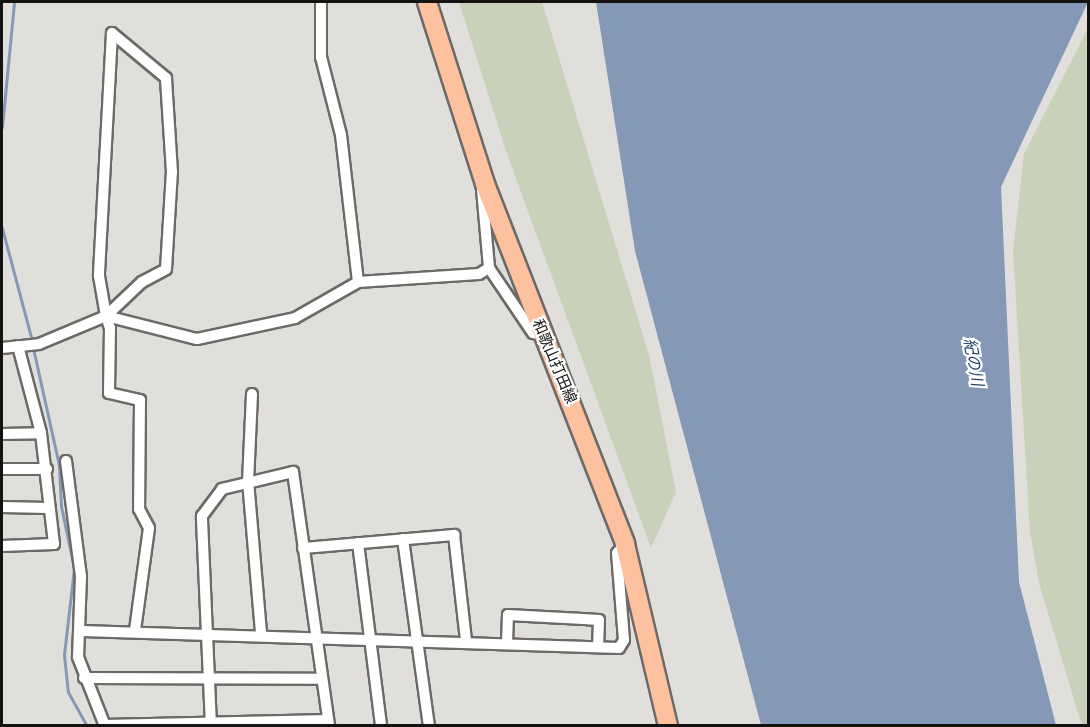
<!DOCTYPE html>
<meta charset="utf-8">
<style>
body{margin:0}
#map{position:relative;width:1090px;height:727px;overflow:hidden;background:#e1dfdc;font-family:Ubuntu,"Noto Sans JP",sans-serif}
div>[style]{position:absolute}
.green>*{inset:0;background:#c9d1bb}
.water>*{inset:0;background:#8599b6}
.stream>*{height:3px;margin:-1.5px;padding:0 1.5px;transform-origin:1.5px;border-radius:1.5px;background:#8599b6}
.roads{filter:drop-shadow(2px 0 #6c6a67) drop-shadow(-2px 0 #6c6a67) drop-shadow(0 2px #6c6a67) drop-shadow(0 -2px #6c6a67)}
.street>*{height:10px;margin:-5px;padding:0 5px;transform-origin:5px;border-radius:5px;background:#fff}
.primary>*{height:18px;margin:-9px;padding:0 9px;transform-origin:9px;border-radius:9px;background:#fdc1a0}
span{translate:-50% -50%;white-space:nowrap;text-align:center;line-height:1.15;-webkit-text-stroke:4.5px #fff;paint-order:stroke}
.street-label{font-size:15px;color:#141312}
.water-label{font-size:16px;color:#233e68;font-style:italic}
.frame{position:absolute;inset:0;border:3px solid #141312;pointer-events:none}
</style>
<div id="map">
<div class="green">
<div style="clip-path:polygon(459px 2px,542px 2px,649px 355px,676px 492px,651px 548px,506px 151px)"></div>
<div style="clip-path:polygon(1088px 28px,1088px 725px,1082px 726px,1039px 583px,1030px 532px,1013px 251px,1024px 154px)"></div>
</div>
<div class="water">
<div style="clip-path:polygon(596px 2px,1088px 2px,1001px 187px,1019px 582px,1056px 725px,761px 725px,635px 251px)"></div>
</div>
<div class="stream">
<div style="left:2px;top:127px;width:126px;rotate:-84.5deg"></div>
<div style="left:2px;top:228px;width:117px;rotate:75.1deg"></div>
<div style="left:33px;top:348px;width:120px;rotate:77.5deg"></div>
<div style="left:59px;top:465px;width:41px;rotate:87.2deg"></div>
<div style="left:61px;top:506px;width:63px;rotate:78.2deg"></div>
<div style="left:74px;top:568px;width:88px;rotate:96.6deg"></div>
<div style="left:64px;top:655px;width:37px;rotate:84deg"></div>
<div style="left:68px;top:692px;width:39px;rotate:61deg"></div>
</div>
<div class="roads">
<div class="street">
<div style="left:321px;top:2px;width:55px;rotate:90deg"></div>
<div style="left:321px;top:57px;width:81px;rotate:75.6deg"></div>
<div style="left:341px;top:135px;width:148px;rotate:83.4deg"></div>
<div style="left:482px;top:189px;width:79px;rotate:84.9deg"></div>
<div style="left:489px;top:268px;width:78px;rotate:55.9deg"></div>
<div style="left:533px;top:333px;width:10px;rotate:11deg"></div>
<div style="left:106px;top:316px;width:94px;rotate:14.2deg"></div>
<div style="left:197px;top:339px;width:100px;rotate:-12.1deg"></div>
<div style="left:295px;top:318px;width:73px;rotate:-29.7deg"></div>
<div style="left:358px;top:282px;width:121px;rotate:-3.8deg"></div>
<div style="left:479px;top:274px;width:12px;rotate:-31deg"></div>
<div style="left:2px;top:348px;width:37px;rotate:-6deg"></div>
<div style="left:39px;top:344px;width:73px;rotate:-22.7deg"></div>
<div style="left:106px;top:316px;width:50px;rotate:-43.4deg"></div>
<div style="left:142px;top:282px;width:27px;rotate:-28deg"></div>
<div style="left:166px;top:269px;width:97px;rotate:-86.5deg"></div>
<div style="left:172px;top:172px;width:94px;rotate:-93.7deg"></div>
<div style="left:166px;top:78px;width:70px;rotate:-140.2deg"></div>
<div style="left:112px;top:33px;width:243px;rotate:93.1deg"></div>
<div style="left:99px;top:276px;width:41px;rotate:80.1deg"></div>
<div style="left:106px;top:316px;width:13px;rotate:72deg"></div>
<div style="left:110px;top:328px;width:65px;rotate:90.9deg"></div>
<div style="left:109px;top:393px;width:32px;rotate:13deg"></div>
<div style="left:140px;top:400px;width:109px;rotate:90.5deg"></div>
<div style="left:139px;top:509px;width:21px;rotate:62deg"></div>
<div style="left:149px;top:528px;width:103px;rotate:97.8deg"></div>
<div style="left:252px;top:394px;width:87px;rotate:92.6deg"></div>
<div style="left:248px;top:481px;width:154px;rotate:85.1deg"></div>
<div style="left:2px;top:434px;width:39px;rotate:-1deg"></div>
<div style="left:66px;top:461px;width:116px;rotate:82.6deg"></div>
<div style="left:81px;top:576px;width:81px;rotate:92.1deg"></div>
<div style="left:78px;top:657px;width:74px;rotate:68.6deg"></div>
<div style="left:2px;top:469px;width:45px"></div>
<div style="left:2px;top:507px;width:46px;rotate:1.2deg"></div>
<div style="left:403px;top:539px;width:189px;rotate:82.1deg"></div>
<div style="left:358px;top:543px;width:184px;rotate:82.8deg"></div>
<div style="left:2px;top:546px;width:52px;rotate:-2.2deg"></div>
<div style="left:54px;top:544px;width:112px;rotate:-96.7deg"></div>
<div style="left:41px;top:433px;width:90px;rotate:-104.8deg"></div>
<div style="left:303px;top:548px;width:152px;rotate:-4.9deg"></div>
<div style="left:454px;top:535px;width:107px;rotate:83.5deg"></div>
<div style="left:82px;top:631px;width:537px;rotate:1.81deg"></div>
<div style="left:619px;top:648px;width:9px;rotate:-58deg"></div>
<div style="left:624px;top:640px;width:87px;rotate:-94.6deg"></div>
<div style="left:617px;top:553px;width:12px;rotate:-48deg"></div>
<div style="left:507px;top:643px;width:28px;rotate:-88deg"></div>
<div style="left:508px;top:615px;width:91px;rotate:3.1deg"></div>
<div style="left:599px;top:620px;width:27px;rotate:92deg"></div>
<div style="left:84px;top:678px;width:237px;rotate:0.2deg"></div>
<div style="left:104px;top:725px;width:224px;rotate:-1.3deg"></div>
<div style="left:211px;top:726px;width:210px;rotate:-92.5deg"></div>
<div style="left:202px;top:516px;width:34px;rotate:-53deg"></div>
<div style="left:222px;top:489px;width:73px;rotate:-13.5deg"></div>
<div style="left:293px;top:472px;width:257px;rotate:81.9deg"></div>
</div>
<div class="primary">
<div style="left:427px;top:2px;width:191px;rotate:72.3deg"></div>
<div style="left:485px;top:184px;width:386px;rotate:68.7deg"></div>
<div style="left:625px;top:544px;width:187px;rotate:76.7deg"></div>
</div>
</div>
<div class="street-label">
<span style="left:555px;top:361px;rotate:67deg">和歌山打田線</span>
</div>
<div class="water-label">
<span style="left:974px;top:362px;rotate:80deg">紀の川</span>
</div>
<div class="frame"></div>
</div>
